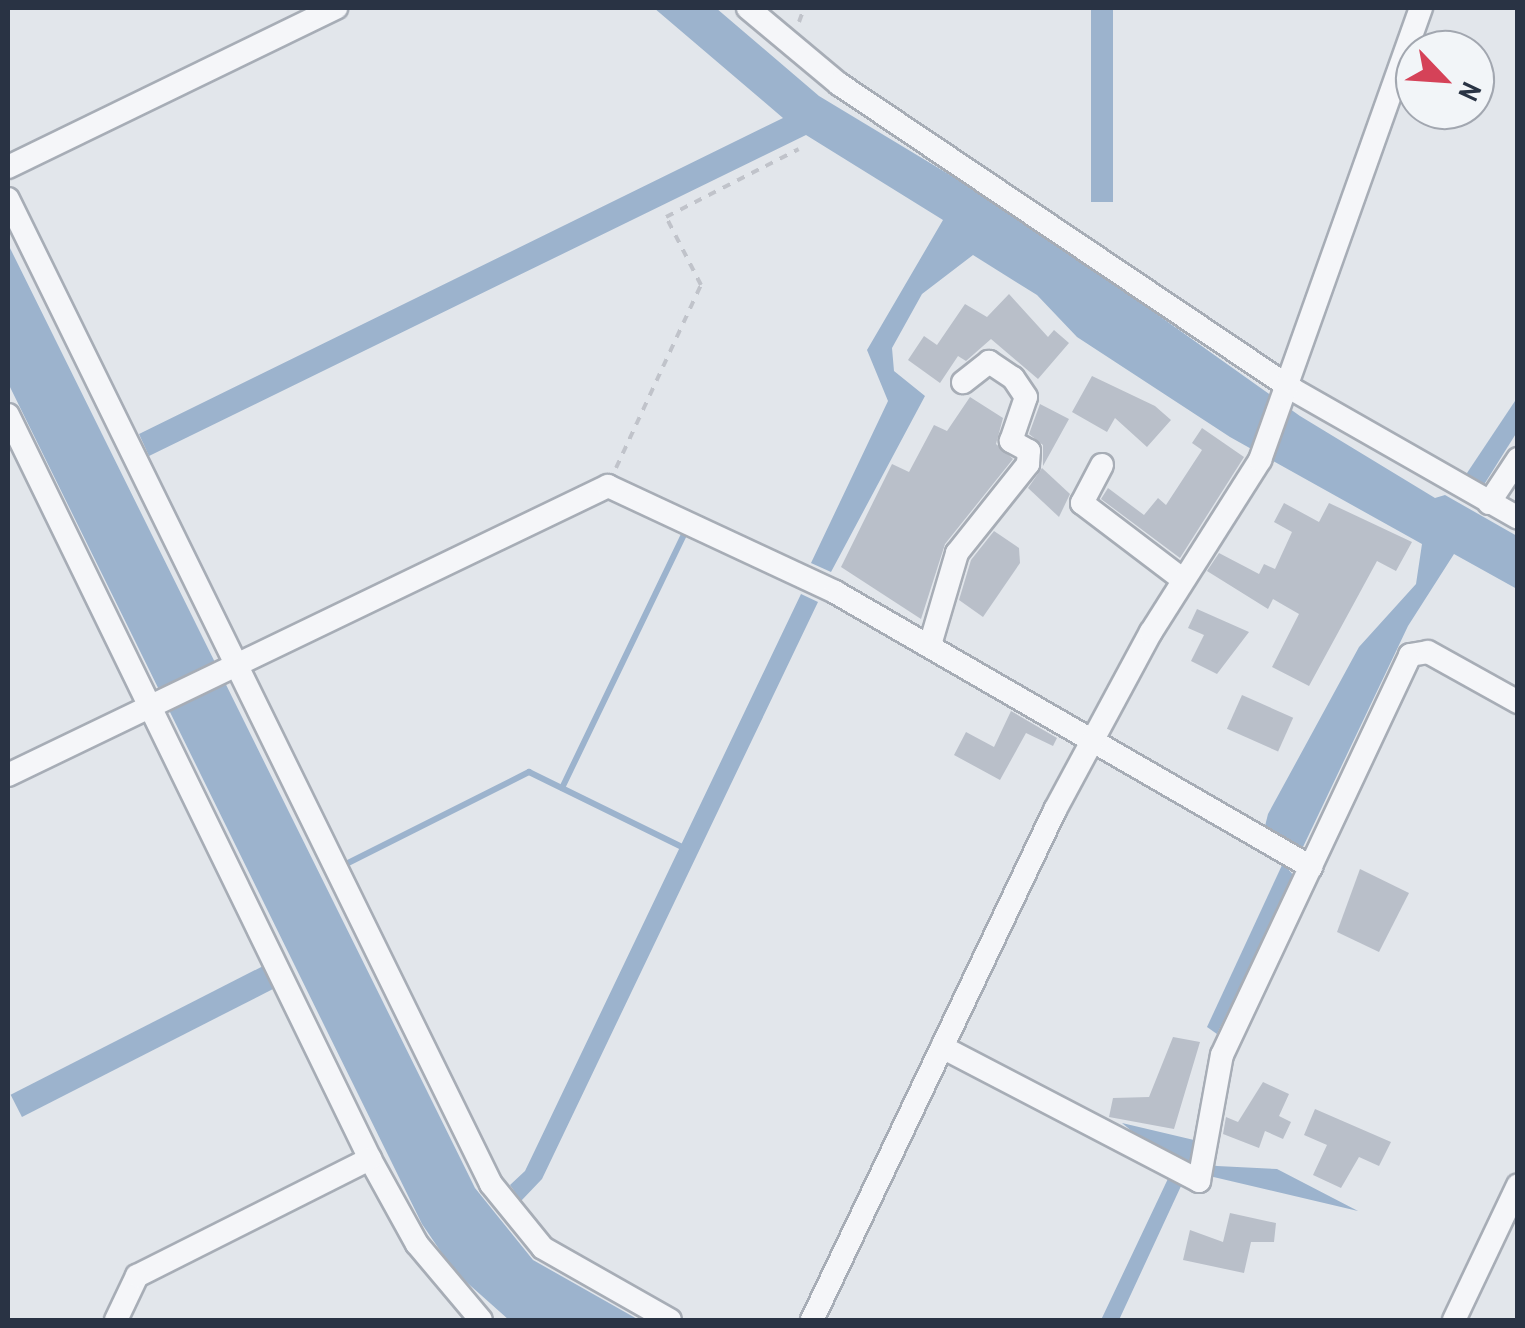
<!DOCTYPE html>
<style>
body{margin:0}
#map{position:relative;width:1525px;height:1328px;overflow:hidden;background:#e2e6eb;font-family:"Archivo Narrow",sans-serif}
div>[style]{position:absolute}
.water>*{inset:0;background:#9cb3cd;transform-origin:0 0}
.stream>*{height:6px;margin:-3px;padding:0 3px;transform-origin:3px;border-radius:3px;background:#9cb3cd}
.building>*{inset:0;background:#b9bfc9;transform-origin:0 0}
.path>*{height:4px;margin-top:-2px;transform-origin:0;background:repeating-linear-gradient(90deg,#c0c3ca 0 8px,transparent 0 16px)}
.roads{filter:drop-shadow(2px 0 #a7adb6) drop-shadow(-2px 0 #a7adb6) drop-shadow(0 2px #a7adb6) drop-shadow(0 -2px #a7adb6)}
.minor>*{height:22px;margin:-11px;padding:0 11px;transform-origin:11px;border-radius:11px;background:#f5f6f9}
span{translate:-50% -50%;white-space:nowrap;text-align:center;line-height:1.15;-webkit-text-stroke:8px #f2f5f8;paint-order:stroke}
.frame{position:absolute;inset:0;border:10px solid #293344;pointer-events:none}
.north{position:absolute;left:1395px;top:30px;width:100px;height:100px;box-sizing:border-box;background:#f2f5f8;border:2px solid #a2a7b0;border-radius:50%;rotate:115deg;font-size:28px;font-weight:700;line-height:40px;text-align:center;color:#293344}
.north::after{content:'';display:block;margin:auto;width:35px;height:45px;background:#d54258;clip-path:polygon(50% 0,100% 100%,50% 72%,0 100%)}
</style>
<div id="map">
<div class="water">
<div style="clip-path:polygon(654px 8px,716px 8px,819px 96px,1023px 219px,1300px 416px,1435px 498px,1445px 495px,1517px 536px,1517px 589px,1454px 554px,1408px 626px,1303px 847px,1265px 826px,1268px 814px,1359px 647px,1416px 584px,1422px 544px,1230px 437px,1077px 337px,1037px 295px,973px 255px,922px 294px,892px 348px,894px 371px,925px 396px,831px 572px,811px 563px,888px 401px,867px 350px,943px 220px,806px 135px,149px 456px,139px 434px,783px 118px)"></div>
<div style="left:1091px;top:8px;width:22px;height:194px"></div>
<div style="clip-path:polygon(8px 244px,475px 1188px,533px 1260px,639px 1320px,509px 1320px,454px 1271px,422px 1224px,8px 383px)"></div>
<div style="clip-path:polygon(1517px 398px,1517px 432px,1480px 491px,1461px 482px)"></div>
<div style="clip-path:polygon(801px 594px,818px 602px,542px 1179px,521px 1201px,510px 1185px,525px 1171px)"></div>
<div style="clip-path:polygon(1283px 863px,1294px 876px,1217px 1034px,1207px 1027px)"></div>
<div style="left:269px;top:963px;width:25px;height:290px;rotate:63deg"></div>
<div style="clip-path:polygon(1122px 1123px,1194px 1140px,1200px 1161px,1217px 1166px,1277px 1169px,1358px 1211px,1188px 1171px,1119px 1320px,1101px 1320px,1174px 1166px)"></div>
</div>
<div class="stream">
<div style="left:562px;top:788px;width:284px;rotate:-64.3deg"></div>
<div style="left:348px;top:863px;width:203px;rotate:-26.7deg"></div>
<div style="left:529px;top:772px;width:175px;rotate:26.1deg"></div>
</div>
<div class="building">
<div style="clip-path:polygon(1009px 294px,1048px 337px,1054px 330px,1069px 343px,1038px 379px,991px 339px,966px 361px,958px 356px,940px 383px,908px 360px,924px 336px,937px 345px,965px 304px,987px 317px)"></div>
<div style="clip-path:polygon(1092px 376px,1155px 406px,1171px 420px,1147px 447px,1115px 418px,1107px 432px,1072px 412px)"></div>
<div style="clip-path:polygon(970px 397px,1003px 418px,996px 444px,1013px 459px,945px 544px,921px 619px,841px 567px,892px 464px,909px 472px,934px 425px,947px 431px)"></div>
<div style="clip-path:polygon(1040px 404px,1069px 419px,1043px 466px,1043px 445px,1029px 434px)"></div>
<div style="clip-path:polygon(1202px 428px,1244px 457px,1180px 558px,1101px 499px,1108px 488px,1144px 515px,1158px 498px,1166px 505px,1202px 450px,1192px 443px)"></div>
<div style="clip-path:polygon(1042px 468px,1070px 494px,1059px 517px,1028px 488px)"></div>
<div style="clip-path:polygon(1284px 503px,1319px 522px,1329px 503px,1412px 542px,1396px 571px,1377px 561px,1309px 686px,1272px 667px,1299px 614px,1273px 599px,1268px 609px,1207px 571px,1219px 553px,1259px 574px,1264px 564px,1275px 569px,1292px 532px,1274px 522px)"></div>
<div style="clip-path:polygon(994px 531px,1019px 548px,1020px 563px,983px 617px,959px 600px,971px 560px)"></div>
<div style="clip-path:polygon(1197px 609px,1249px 632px,1217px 674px,1191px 661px,1204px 635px,1188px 628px)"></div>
<div style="left:1242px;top:695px;width:56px;height:37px;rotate:24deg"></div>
<div style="clip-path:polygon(1011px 711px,1057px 738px,1053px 746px,1026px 733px,1000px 780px,954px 755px,966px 732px,994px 747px)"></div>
<div style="clip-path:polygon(1360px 869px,1409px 893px,1379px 952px,1337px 932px)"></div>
<div style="clip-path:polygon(1173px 1037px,1200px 1042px,1174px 1129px,1109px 1117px,1113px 1098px,1149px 1097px)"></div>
<div style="clip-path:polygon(1263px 1082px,1289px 1094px,1279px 1116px,1291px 1122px,1283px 1139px,1265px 1131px,1259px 1148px,1223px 1134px,1226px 1117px,1238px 1122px)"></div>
<div style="clip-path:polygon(1315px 1109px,1391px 1142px,1379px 1166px,1359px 1157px,1341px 1188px,1313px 1175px,1327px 1145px,1304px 1135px)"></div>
<div style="clip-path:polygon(1230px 1213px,1276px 1223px,1274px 1242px,1251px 1242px,1244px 1273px,1183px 1260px,1190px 1230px,1223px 1242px)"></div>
</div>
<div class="path">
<div style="left:799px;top:22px;width:15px;rotate:-70deg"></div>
<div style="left:616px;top:468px;width:202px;rotate:-65.1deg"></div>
<div style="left:701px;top:285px;width:76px;rotate:-117.2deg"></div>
<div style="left:666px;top:217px;width:149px;rotate:-27.1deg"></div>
</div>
<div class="roads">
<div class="minor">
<div style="left:748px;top:8px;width:119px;rotate:39.9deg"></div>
<div style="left:839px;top:84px;width:546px;rotate:33.95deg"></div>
<div style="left:1292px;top:389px;width:260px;rotate:29.7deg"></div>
<div style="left:8px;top:167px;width:365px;rotate:-25.9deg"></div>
<div style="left:8px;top:199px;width:1097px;rotate:63.88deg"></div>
<div style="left:491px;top:1184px;width:82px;rotate:50.9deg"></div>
<div style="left:543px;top:1248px;width:146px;rotate:29.6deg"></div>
<div style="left:8px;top:415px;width:827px;rotate:64.05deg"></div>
<div style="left:370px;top:1159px;width:97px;rotate:61.1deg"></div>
<div style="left:417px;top:1244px;width:99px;rotate:49.9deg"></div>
<div style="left:1102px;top:465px;width:43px;rotate:117.8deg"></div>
<div style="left:1082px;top:503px;width:126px;rotate:37.2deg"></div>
<div style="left:1489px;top:503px;width:53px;rotate:-56.6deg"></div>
<div style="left:930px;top:645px;width:96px;rotate:-73.6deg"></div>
<div style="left:957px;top:553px;width:114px;rotate:-51.4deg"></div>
<div style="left:1028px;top:464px;width:13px;rotate:-86deg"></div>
<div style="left:1029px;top:451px;width:21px;rotate:-151deg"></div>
<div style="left:1011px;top:441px;width:46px;rotate:-71.2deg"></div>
<div style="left:1026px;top:397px;width:23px;rotate:-124deg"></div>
<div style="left:1013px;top:378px;width:29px;rotate:-146deg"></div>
<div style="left:989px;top:362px;width:33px;rotate:142deg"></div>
<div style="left:8px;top:775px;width:666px;rotate:-25.72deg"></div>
<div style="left:608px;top:486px;width:251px;rotate:25deg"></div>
<div style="left:835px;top:592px;width:550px;rotate:30.02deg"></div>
<div style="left:942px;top:1047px;width:290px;rotate:27.5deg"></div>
<div style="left:1199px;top:1181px;width:128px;rotate:-79.7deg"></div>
<div style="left:1222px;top:1055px;width:442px;rotate:-64.8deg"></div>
<div style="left:1410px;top:655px;width:18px;rotate:-9deg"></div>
<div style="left:1428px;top:652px;width:103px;rotate:29.1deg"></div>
<div style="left:116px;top:1320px;width:49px;rotate:-64.5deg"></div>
<div style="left:137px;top:1276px;width:261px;rotate:-26.7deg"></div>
<div style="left:812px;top:1320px;width:565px;rotate:-64.52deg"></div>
<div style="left:1055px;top:810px;width:202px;rotate:-61.7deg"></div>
<div style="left:1151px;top:632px;width:204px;rotate:-57.6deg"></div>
<div style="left:1260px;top:460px;width:480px;rotate:-70.4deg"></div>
<div style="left:1454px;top:1320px;width:149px;rotate:-64.6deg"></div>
</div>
</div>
<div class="frame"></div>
<div class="north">N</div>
</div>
